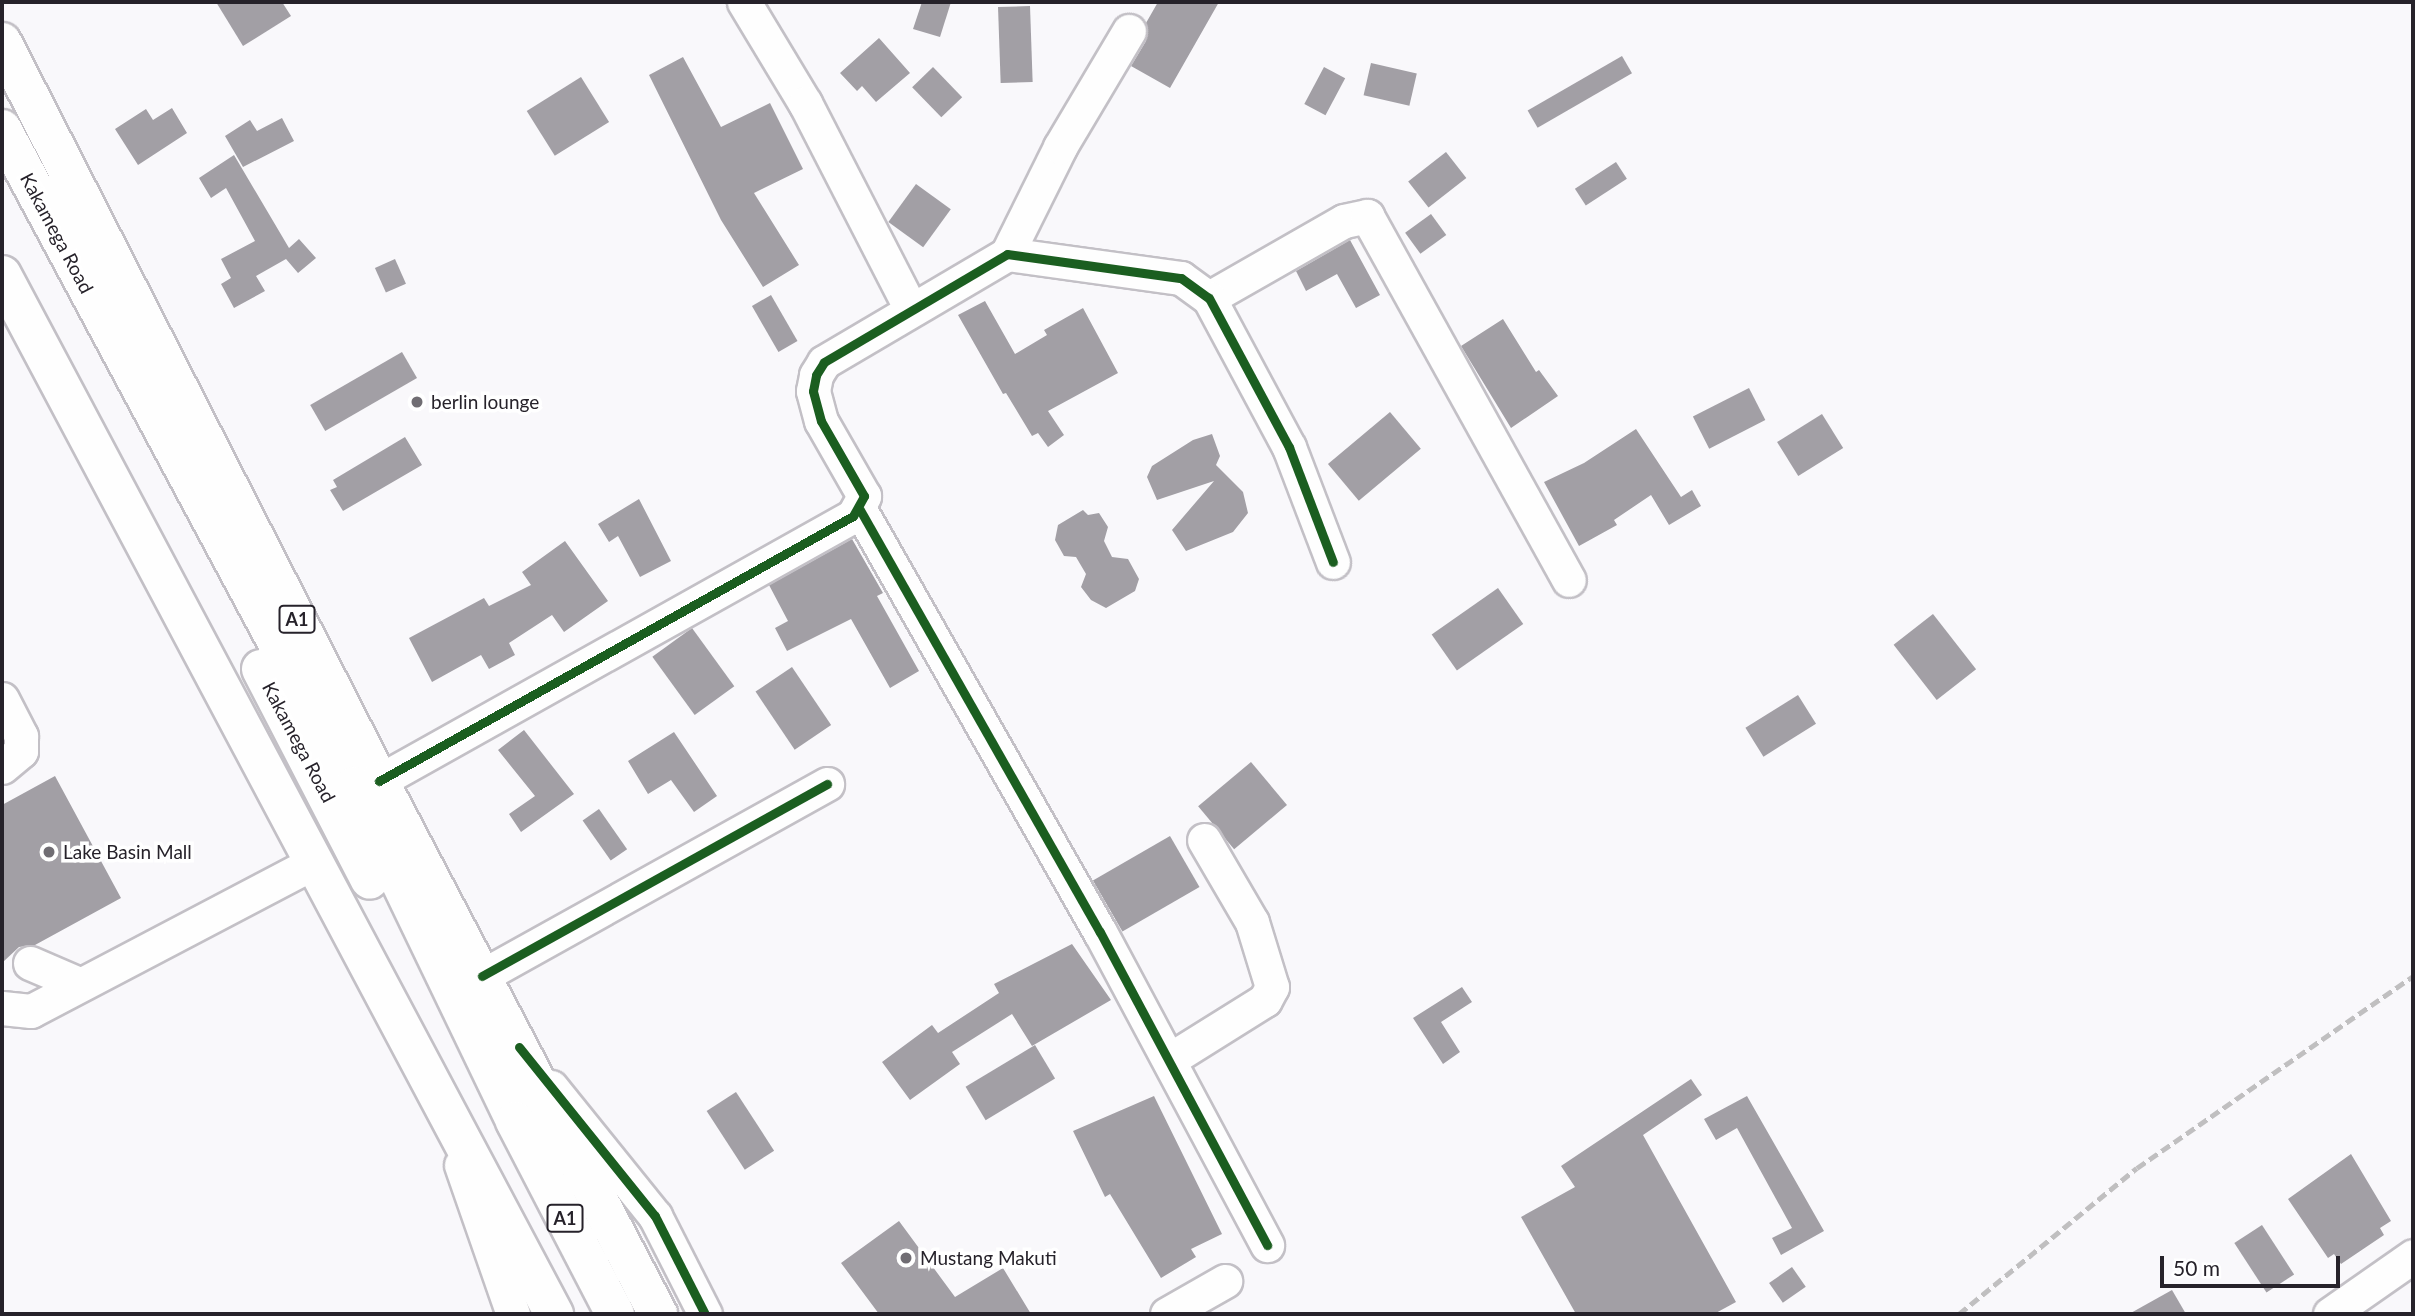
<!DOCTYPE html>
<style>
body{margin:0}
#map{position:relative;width:2415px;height:1316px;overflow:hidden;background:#f9f8fb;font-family:Lato,sans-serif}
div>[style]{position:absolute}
.building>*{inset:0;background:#a29fa5;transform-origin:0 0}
.roads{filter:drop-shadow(2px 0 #c3c0c6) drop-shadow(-2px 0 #c3c0c6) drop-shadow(0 2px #c3c0c6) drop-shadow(0 -2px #c3c0c6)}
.minor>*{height:33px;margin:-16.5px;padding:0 16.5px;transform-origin:16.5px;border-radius:16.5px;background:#fefefe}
.highway>*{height:38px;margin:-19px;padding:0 19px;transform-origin:19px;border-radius:19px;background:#fefefe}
.rail>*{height:5px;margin-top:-2.5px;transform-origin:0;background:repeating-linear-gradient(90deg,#c0bfc0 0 10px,transparent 0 15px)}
.cycleway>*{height:9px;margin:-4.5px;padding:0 4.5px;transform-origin:4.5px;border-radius:4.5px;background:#1b5e20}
.dots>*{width:19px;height:19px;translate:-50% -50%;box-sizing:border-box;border:4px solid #fff;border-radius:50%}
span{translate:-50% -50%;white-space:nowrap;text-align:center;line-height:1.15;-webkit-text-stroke:7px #fff;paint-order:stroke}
.shield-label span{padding:2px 5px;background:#fff;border:2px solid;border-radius:5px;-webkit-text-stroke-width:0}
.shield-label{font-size:18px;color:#26222a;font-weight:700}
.street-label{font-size:19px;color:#26222a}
.poi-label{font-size:19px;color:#26222a}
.left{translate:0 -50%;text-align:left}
.frame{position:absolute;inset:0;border:4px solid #26222a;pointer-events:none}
.scale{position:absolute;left:2160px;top:1256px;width:180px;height:32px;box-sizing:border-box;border:4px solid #26222a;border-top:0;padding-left:9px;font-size:21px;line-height:24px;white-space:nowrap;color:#26222a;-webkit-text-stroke:5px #fff;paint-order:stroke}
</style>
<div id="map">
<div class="building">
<div style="clip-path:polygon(216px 2px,282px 2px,291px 16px,243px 46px)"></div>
<div style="clip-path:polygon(922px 2px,951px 2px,940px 37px,913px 29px)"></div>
<div style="clip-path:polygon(1158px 2px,1219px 2px,1170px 88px,1131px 66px,1146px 41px,1146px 23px)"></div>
<div style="left:1030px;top:6px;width:76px;height:32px;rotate:88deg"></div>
<div style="clip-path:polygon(879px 38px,910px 73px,876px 102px,862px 86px,857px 91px,840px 73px)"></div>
<div style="left:1622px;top:56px;width:20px;height:109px;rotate:60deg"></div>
<div style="clip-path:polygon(683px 57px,721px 127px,770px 103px,803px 169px,754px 193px,799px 265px,763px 287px,721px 220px,649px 75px)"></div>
<div style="left:1371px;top:63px;width:47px;height:33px;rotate:13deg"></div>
<div style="left:933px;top:67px;width:42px;height:29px;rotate:46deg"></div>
<div style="left:1324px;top:67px;width:24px;height:42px;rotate:28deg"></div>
<div style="left:581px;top:77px;width:53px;height:64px;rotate:58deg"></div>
<div style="clip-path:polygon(172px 108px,187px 133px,138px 165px,115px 129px,146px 109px,153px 120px)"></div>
<div style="clip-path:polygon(282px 118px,294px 141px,243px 167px,225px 136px,250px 120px,257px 131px)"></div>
<div style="left:1446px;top:152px;width:33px;height:48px;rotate:52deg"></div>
<div style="clip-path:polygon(234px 155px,289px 248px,299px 239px,316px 258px,298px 273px,286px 259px,256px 276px,265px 291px,234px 308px,221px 284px,231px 278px,221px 259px,255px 241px,226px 188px,211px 198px,199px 178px)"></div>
<div style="left:1616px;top:162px;width:20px;height:49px;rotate:57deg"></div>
<div style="left:916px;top:184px;width:43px;height:47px;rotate:36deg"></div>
<div style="left:1431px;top:214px;width:26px;height:32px;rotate:54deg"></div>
<div style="clip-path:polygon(1350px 240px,1380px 295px,1356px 308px,1337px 274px,1306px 291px,1296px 271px)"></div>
<div style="left:395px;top:259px;width:27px;height:22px;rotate:66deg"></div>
<div style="left:771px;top:295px;width:53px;height:22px;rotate:60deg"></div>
<div style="clip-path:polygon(985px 301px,1015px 354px,1047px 335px,1044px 330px,1083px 308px,1118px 373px,1048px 411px,1064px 435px,1048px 447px,1038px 433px,1032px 436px,1006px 393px,1003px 394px,958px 315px)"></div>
<div style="clip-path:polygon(1503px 319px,1536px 372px,1539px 370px,1558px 396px,1511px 428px,1461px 346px)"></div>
<div style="left:402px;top:352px;width:30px;height:106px;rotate:60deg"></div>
<div style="left:1749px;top:388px;width:36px;height:63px;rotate:63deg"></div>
<div style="left:1390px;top:412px;width:48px;height:81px;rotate:50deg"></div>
<div style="left:1822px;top:414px;width:40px;height:53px;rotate:58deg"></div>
<div style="clip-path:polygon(1636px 429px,1681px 497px,1692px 490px,1701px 506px,1669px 525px,1651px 495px,1614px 520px,1617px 525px,1579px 546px,1544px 482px,1584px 463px)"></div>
<div style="clip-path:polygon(1212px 434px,1220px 456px,1216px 465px,1243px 492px,1248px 513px,1233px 532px,1186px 551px,1172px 530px,1214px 481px,1157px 500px,1147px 477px,1152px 466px,1193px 440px)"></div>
<div style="clip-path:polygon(405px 437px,422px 465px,343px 511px,330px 490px,337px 487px,333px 480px)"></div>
<div style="clip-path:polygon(639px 499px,671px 561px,640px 577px,618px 536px,609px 542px,598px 524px)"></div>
<div style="clip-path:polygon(1083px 510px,1088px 515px,1099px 513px,1108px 527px,1104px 541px,1112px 557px,1128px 559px,1139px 579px,1135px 591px,1106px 608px,1091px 600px,1081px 587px,1086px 574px,1076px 557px,1064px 556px,1055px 540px,1058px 525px)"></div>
<div style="clip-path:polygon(852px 539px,883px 593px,877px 596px,919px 671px,890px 688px,851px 619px,787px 651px,775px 628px,788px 621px,769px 585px)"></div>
<div style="clip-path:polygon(565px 541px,608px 601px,564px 632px,552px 615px,509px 643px,515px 655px,489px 669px,481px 655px,432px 682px,409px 638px,484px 598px,489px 606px,531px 585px,522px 572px)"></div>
<div style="left:1498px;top:588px;width:44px;height:81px;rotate:55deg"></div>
<div style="left:1933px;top:614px;width:70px;height:50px;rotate:52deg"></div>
<div style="left:692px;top:628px;width:72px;height:49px;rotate:54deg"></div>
<div style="left:792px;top:667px;width:70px;height:44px;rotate:56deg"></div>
<div style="left:1798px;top:695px;width:34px;height:62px;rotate:58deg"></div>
<div style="clip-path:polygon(524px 730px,574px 794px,521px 832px,509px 814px,535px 796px,498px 750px)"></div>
<div style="clip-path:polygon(674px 732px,717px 796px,694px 812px,671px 780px,648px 794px,628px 761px)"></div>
<div style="left:1251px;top:762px;width:56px;height:69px;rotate:50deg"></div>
<div style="clip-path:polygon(55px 776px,121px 898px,35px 945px,19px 947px,2px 963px,2px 805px)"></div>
<div style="left:599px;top:809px;width:49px;height:20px;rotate:55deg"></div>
<div style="left:1170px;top:836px;width:59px;height:89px;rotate:60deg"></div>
<div style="clip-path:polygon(1072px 944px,1111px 1000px,1032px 1046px,1012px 1014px,952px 1052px,960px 1064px,910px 1100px,882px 1062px,932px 1025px,938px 1033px,999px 993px,994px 984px)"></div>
<div style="clip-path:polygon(1462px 987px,1472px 1002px,1441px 1022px,1460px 1052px,1443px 1064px,1413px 1018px)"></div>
<div style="left:1035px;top:1045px;width:39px;height:81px;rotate:59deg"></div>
<div style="clip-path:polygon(1691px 1079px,1702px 1095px,1643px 1135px,1736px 1302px,1714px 1314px,1576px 1314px,1521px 1217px,1575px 1187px,1561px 1166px)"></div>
<div style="left:736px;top:1092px;width:70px;height:35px;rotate:57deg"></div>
<div style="clip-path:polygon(1154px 1096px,1222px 1234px,1191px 1249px,1196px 1257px,1161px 1278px,1110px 1194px,1105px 1197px,1073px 1131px)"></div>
<div style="clip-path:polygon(1747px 1096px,1824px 1231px,1781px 1255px,1772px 1238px,1792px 1228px,1737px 1128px,1716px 1140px,1704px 1119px)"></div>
<div style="clip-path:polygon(2351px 1154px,2391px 1221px,2380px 1228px,2384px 1235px,2341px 1264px,2334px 1254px,2328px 1258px,2288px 1199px)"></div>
<div style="clip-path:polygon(899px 1221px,955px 1297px,1003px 1268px,1031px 1314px,879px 1314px,841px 1263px)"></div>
<div style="left:2262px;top:1225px;width:59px;height:33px;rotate:57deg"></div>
<div style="left:1792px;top:1267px;width:24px;height:28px;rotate:55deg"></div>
<div style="clip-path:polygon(2172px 1290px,2186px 1314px,2129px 1314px)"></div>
</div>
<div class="roads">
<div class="minor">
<div style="left:744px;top:2px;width:118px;rotate:58.9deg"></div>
<div style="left:805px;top:103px;width:232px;rotate:62.8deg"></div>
<div style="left:1007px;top:254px;width:119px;rotate:-63.6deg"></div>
<div style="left:1060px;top:147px;width:135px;rotate:-59.3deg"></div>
<div style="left:1209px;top:298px;width:155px;rotate:-29.7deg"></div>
<div style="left:1344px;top:221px;width:24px;rotate:-12deg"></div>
<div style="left:1367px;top:216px;width:416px;rotate:61deg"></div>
<div style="left:860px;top:510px;width:485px;rotate:60.4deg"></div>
<div style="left:1100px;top:932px;width:355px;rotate:61.9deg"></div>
<div style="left:2px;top:699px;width:42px;rotate:62.8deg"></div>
<div style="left:21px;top:736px;width:15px;rotate:90deg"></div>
<div style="left:21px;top:751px;width:25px;rotate:140deg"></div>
<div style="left:379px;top:781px;width:543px;rotate:-29.21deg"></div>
<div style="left:853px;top:516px;width:23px;rotate:-61deg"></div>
<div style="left:864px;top:496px;width:86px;rotate:-119.8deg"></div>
<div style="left:821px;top:421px;width:31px;rotate:-105deg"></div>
<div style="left:813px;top:391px;width:16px;rotate:-79deg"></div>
<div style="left:816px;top:375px;width:15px;rotate:-58deg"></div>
<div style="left:824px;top:362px;width:212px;rotate:-30.5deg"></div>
<div style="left:1007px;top:254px;width:176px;rotate:7.9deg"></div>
<div style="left:1181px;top:278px;width:34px;rotate:36deg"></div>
<div style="left:1209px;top:298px;width:169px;rotate:61.8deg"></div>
<div style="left:1289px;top:447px;width:123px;rotate:69.1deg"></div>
<div style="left:30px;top:963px;width:53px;rotate:23.2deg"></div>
<div style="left:482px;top:976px;width:395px;rotate:-29.1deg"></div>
<div style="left:2px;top:1008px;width:29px;rotate:6deg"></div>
<div style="left:31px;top:1011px;width:318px;rotate:-27.7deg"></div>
<div style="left:1169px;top:1060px;width:113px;rotate:-32deg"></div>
<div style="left:1265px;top:1000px;width:15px;rotate:-62deg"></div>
<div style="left:1272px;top:987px;width:68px;rotate:-107.1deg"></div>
<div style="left:1252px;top:922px;width:95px;rotate:-120.3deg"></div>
<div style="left:551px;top:1087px;width:166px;rotate:51.1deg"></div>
<div style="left:655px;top:1216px;width:110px;rotate:63deg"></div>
<div style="left:461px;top:1165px;width:158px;rotate:70.8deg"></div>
<div style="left:1167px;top:1314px;width:67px;rotate:-29.6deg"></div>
<div style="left:2330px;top:1314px;width:101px;rotate:-34.9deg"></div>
</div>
<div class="highway">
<div style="left:2px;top:42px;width:830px;rotate:62.97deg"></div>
<div style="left:379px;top:781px;width:602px;rotate:62.37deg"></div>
<div style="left:2px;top:129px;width:745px;rotate:61.82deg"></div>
<div style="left:354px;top:786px;width:372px;rotate:64.3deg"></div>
<div style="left:515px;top:1121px;width:217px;rotate:62.6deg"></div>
<div style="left:2px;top:275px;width:1177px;rotate:62.02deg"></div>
<div style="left:261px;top:669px;width:237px;rotate:62.7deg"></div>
</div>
</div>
<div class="rail">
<div style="left:1959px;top:1314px;width:230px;rotate:-39.4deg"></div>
<div style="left:2137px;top:1168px;width:336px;rotate:-34.8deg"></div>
</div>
<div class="cycleway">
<div style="left:860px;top:510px;width:485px;rotate:60.4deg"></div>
<div style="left:1100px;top:932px;width:355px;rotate:61.9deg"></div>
<div style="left:379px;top:781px;width:543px;rotate:-29.21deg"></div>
<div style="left:853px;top:516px;width:23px;rotate:-61deg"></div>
<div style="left:864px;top:496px;width:86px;rotate:-119.8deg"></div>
<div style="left:821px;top:421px;width:31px;rotate:-105deg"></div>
<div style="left:813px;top:391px;width:16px;rotate:-79deg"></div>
<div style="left:816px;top:375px;width:15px;rotate:-58deg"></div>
<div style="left:824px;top:362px;width:212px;rotate:-30.5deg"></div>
<div style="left:1007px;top:254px;width:176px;rotate:7.9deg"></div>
<div style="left:1181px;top:278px;width:34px;rotate:36deg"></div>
<div style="left:1209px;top:298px;width:169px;rotate:61.8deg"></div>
<div style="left:1289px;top:447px;width:123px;rotate:69.1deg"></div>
<div style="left:482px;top:976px;width:395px;rotate:-29.1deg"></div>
<div style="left:519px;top:1047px;width:217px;rotate:51.2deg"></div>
<div style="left:655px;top:1216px;width:110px;rotate:63deg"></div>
</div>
<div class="dots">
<div style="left:417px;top:402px;background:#706d73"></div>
<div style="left:49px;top:852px;background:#706d73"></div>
<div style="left:906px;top:1258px;background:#706d73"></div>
</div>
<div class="shield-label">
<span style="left:297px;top:619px">A1</span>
<span style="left:565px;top:1218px">A1</span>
</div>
<div class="street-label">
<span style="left:57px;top:233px;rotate:62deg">Kakamega Road</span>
<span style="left:299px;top:742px;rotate:62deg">Kakamega Road</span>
</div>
<div class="poi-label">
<span class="left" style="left:431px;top:402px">berlin lounge</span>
<span class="left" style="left:63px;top:852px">Lake Basin Mall</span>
<span class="left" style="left:920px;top:1258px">Mustang Makuti</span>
</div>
<div class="frame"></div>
<div class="scale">50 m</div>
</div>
